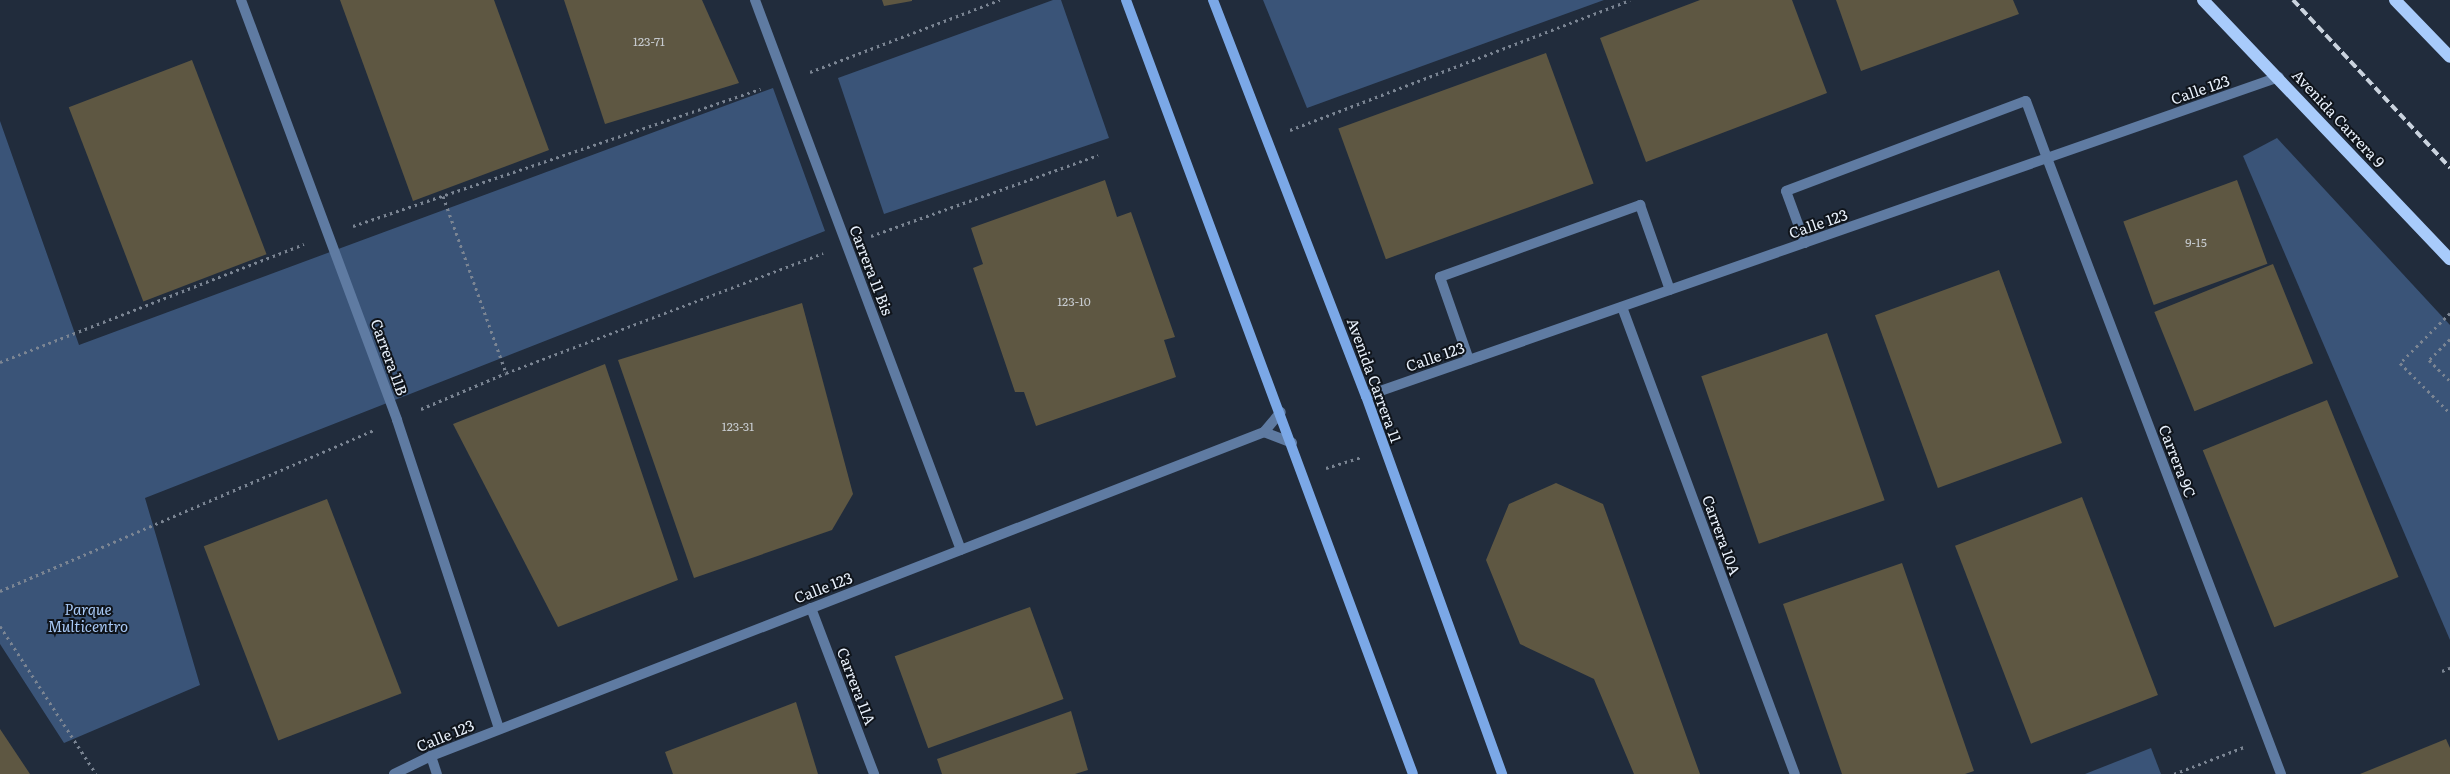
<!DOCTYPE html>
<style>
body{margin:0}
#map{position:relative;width:2450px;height:774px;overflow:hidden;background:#212c3c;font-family:Literata,serif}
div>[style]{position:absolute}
.green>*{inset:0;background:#3a5478}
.building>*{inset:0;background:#5e5742;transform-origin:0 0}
.path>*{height:3px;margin-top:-1.5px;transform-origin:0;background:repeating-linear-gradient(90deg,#7b8593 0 2.5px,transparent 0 6.5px)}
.lane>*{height:10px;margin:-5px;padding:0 5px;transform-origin:5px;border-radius:5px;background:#5f7ba2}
.street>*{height:10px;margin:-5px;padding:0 5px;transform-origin:5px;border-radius:5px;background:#5f7ba2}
.secondary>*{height:10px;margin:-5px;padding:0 5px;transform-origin:5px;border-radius:5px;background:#7ba8e7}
.primary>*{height:12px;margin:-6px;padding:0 6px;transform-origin:6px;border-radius:6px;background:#a8cbfb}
.rail>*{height:4px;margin-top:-2px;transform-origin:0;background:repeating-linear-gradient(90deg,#cad3de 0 8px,transparent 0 12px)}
span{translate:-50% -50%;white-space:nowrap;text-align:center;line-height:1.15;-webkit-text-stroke:4px #0f141b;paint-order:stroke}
.number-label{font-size:12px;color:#c6cace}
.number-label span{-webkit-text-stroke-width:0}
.street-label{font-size:15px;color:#e9f1fc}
.park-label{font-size:15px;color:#a8c9f6;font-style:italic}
</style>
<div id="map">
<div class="green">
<div style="clip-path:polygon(1053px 0,1061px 0,1109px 138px,884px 214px,838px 78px)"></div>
<div style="clip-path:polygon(1263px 0,1604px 0,1307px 108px)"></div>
<div style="clip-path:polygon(773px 88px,825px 231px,145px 498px,200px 685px,64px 743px,0 644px,0 121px,79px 345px)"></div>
<div style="clip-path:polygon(2277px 138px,2450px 325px,2450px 640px,2243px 156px)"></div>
<div style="clip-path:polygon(2151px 748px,2161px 774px,2085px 774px)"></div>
</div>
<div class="building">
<div style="clip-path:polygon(340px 0,494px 0,549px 150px,413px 201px)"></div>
<div style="clip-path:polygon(564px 0,702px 0,739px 83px,605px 124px)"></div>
<div style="clip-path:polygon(882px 0,912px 0,912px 1px,884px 6px)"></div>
<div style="clip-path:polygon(1700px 0,1792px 0,1827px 93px,1646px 162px,1600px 38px)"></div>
<div style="clip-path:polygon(1836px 0,2013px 0,2019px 14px,1861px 71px)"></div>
<div style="left:1546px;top:53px;width:139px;height:221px;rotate:70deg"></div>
<div style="left:192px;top:60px;width:208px;height:132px;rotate:69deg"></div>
<div style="clip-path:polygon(1105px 180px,1117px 217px,1131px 212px,1175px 337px,1164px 340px,1176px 377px,1036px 426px,1024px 392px,1015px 392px,973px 268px,983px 264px,971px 228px)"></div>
<div style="left:2237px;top:180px;width:89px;height:121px;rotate:70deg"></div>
<div style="left:2273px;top:264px;width:107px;height:128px;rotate:68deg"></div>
<div style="left:1999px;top:270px;width:184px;height:132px;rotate:70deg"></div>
<div style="clip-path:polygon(802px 303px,853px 494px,832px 530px,694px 578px,618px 360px)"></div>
<div style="left:1827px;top:333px;width:177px;height:133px;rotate:71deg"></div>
<div style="clip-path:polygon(605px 364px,678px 580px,558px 627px,453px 424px)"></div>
<div style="left:2327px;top:400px;width:191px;height:134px;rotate:68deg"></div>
<div style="clip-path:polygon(1556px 483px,1603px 504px,1700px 774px,1634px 774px,1594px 679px,1520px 644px,1486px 560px,1509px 504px)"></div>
<div style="left:2082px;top:497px;width:212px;height:136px;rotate:69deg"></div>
<div style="left:327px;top:499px;width:208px;height:132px;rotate:69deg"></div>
<div style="clip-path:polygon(1902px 563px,1974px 771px,1965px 774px,1842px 774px,1783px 604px)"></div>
<div style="left:1030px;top:607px;width:98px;height:144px;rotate:70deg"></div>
<div style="clip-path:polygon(796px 702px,818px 774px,673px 774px,665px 752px)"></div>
<div style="clip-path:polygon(1071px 711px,1088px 770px,1075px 774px,942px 774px,937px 759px)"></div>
<div style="clip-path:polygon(0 729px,30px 774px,0 774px)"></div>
<div style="clip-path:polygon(2446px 739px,2450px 748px,2450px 774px,2360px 774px)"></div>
</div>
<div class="path">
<div style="left:810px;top:72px;width:203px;rotate:-20.8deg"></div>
<div style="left:1290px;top:130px;width:364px;rotate:-20.9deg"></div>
<div style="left:443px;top:196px;width:188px;rotate:70.4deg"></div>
<div style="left:353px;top:226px;width:430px;rotate:-18.6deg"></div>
<div style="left:871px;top:236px;width:241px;rotate:-19.6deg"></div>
<div style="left:2450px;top:313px;width:71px;rotate:135deg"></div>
<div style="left:2400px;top:363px;width:71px;rotate:45deg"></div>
<div style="left:2450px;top:339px;width:30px;rotate:135deg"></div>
<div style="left:2429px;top:360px;width:30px;rotate:45deg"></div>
<div style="left:0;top:362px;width:326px;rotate:-21.2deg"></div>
<div style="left:421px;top:409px;width:92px;rotate:-23deg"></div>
<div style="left:506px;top:373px;width:339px;rotate:-20.7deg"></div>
<div style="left:1326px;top:468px;width:37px;rotate:-17deg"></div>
<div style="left:0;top:591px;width:407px;rotate:-23.3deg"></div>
<div style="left:0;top:626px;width:176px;rotate:57deg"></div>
<div style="left:2442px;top:671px;width:9px;rotate:-21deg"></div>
<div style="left:2174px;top:774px;width:75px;rotate:-21.1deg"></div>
</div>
<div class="lane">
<div style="left:1805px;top:243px;width:55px;rotate:-110.1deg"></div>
<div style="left:1786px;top:191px;width:256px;rotate:-20.6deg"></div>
<div style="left:2026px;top:101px;width:61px;rotate:69.8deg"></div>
<div style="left:1469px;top:360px;width:88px;rotate:-109.3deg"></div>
<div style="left:1440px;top:277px;width:213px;rotate:-19.8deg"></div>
<div style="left:1640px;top:205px;width:90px;rotate:70.6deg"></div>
</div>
<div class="street">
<div style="left:241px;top:0;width:448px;rotate:69.6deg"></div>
<div style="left:397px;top:420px;width:325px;rotate:71.7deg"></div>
<div style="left:755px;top:0;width:587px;rotate:69.47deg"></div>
<div style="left:2047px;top:158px;width:659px;rotate:69.2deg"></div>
<div style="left:1622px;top:307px;width:498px;rotate:69.7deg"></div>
<div style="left:1366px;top:396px;width:967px;rotate:-19.26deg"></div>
<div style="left:1264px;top:432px;width:30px;rotate:21deg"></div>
<div style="left:811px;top:608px;width:178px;rotate:69.2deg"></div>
<div style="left:431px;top:756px;width:19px;rotate:72deg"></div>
<div style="left:394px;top:774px;width:41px;rotate:-25.9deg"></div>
<div style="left:431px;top:756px;width:894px;rotate:-21.25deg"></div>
<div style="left:1264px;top:432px;width:26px;rotate:-50deg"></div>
</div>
<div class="secondary">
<div style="left:1126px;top:0;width:825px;rotate:69.66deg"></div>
<div style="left:1213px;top:0;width:425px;rotate:68.9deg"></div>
<div style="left:1366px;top:396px;width:402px;rotate:70.2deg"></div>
</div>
<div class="primary">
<div style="left:2203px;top:0;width:358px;rotate:46.4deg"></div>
<div style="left:2395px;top:0;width:79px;rotate:46deg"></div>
</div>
<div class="rail">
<div style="left:2293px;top:0;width:230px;rotate:46.9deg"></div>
</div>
<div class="number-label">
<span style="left:649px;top:42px">123-71</span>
<span style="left:2196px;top:243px">9-15</span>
<span style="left:1074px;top:302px">123-10</span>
<span style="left:738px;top:427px">123-31</span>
</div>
<div class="street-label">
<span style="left:2200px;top:89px;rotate:-19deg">Calle 123</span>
<span style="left:2339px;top:118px;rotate:47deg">Avenida Carrera 9</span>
<span style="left:1818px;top:223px;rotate:-19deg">Calle 123</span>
<span style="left:872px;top:270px;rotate:69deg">Carrera 11 Bis</span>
<span style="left:1435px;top:356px;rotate:-19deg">Calle 123</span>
<span style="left:390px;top:357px;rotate:70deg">Carrera 11B</span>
<span style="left:1375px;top:380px;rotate:70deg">Avenida Carrera 11</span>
<span style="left:2178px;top:461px;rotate:69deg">Carrera 9C</span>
<span style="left:1722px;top:535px;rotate:70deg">Carrera 10A</span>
<span style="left:823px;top:587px;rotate:-21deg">Calle 123</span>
<span style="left:857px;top:686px;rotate:69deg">Carrera 11A</span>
<span style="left:445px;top:735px;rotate:-22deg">Calle 123</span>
</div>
<div class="park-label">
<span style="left:88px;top:617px">Parque<br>Multicentro</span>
</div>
</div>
